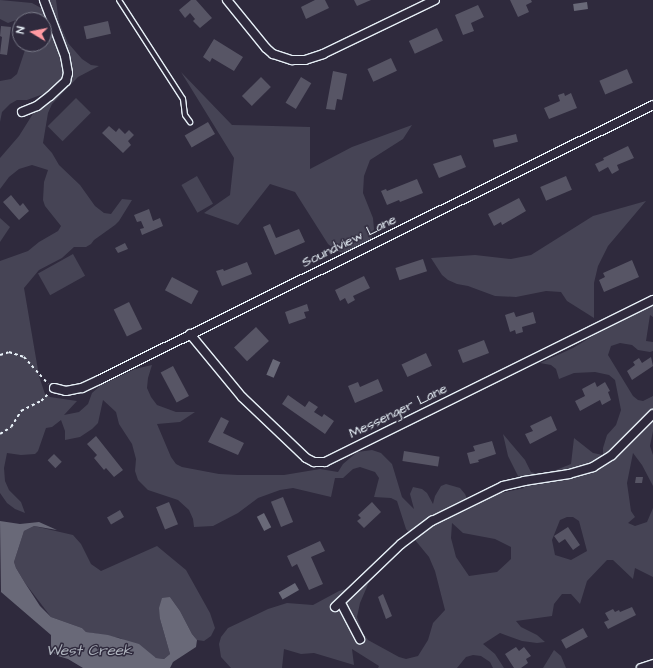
<!DOCTYPE html>
<style>
body{margin:0}
#map{position:relative;width:653px;height:668px;overflow:hidden;background:#2f2a3d;font-family:"Architects Daughter",sans-serif}
div>[style]{position:absolute}
.green>*{inset:0;background:#464455;transform-origin:0 0}
.water>*{inset:0;background:#696978;transform-origin:0 0}
.building>*{inset:0;background:#575565;transform-origin:0 0}
.path>*{height:1.5px;margin-top:-0.75px;transform-origin:0;background:repeating-linear-gradient(90deg,#e8f1f8 0 3px,transparent 0 6px)}
.roads{filter:drop-shadow(1px 0 #e8f1f8) drop-shadow(-1px 0 #e8f1f8) drop-shadow(0 1px #e8f1f8) drop-shadow(0 -1px #e8f1f8)}
.lane>*{height:4px;margin:-2px;padding:0 2px;transform-origin:2px;border-radius:2px;background:#2f2a3d}
.street>*{height:8px;margin:-4px;padding:0 4px;transform-origin:4px;border-radius:4px;background:#2f2a3d}
span{translate:-50% -50%;white-space:nowrap;text-align:center;line-height:1.15;-webkit-text-stroke:3px #2f2a3d;paint-order:stroke}
.street-label{font-size:14px;color:#e8f1f8}
.water-label{font-size:15px;color:#afb4be;font-style:italic}
.north{position:absolute;left:12px;top:12px;width:40px;height:40px;box-sizing:border-box;background:#2f2a3d;border:1px solid #797a88;border-radius:50%;rotate:280deg;font-size:11px;font-weight:700;line-height:16px;text-align:center;color:#e8f1f8}
.north::after{content:'';display:block;margin:auto;width:14px;height:18px;background:#ff9aa2;clip-path:polygon(50% 0,100% 100%,50% 72%,0 100%)}
</style>
<div id="map">
<div class="green">
<div style="clip-path:polygon(evenodd,0 0,32px 3px,43px 9px,43px 0,56px 0,59px 22px,68px 43px,82px 59px,91px 65px,99px 66px,78px 77px,52px 104px,48px 113px,43px 143px,52px 153px,59px 165px,80px 185px,95px 206px,104px 213px,111px 214px,122px 199px,132px 200px,119px 221px,115px 225px,94px 240px,91px 244px,86px 247px,74px 247px,62px 258px,39px 270px,24px 288px,39px 376px,45px 394px,50px 397px,77px 401px,64px 415px,79px 412px,88px 404px,92px 393px,101px 385px,135px 369px,152px 365px,148px 378px,147px 388px,151px 397px,157px 405px,176px 412px,195px 412px,180px 422px,157px 424px,171px 457px,176px 464px,182px 467px,219px 474px,238px 475px,284px 475px,320px 469px,338px 472px,343px 464px,357px 452px,372px 450px,381px 453px,392px 464px,402px 497px,414px 509px,410px 494px,413px 487px,422px 489px,427px 493px,433px 504px,435px 496px,441px 486px,446px 484px,460px 488px,465px 494px,471px 508px,482px 500px,497px 494px,524px 488px,508px 456px,503px 434px,525px 460px,531px 472px,538px 474px,556px 470px,571px 464px,574px 438px,593px 453px,603px 455px,603px 448px,607px 435px,616px 425px,621px 410px,615px 380px,609px 375px,595px 372px,574px 373px,559px 379px,556px 369px,551px 365px,540px 363px,573px 348px,596px 334px,653px 304px,653px 317px,650px 315px,646px 341px,653px 342px,653px 351px,650px 352px,638px 350px,632px 345px,620px 343px,611px 346px,608px 355px,633px 396px,638px 400px,643px 401px,653px 396px,653px 431px,650px 446px,653px 455px,653px 486px,642px 465px,633px 453px,627px 483px,631px 511px,635px 517px,628px 523px,635px 526px,647px 522px,653px 508px,653px 577px,635px 568px,633px 579px,613px 560px,607px 560px,587px 581px,580px 604px,571px 594px,562px 594px,554px 604px,552px 616px,516px 621px,521px 627px,537px 635px,545px 642px,537px 643px,522px 641px,500px 633px,483px 644px,495px 654px,504px 668px,493px 668px,490px 662px,481px 656px,473px 655px,466px 657px,457px 668px,378px 668px,379px 666px,352px 649px,354px 665px,314px 653px,301px 654px,284px 649px,282px 668px,231px 668px,221px 657px,219px 644px,221px 637px,228px 628px,268px 609px,287px 603px,313px 605px,339px 591px,369px 582px,360px 603px,357px 617px,363px 633px,368px 640px,399px 657px,406px 659px,418px 656px,428px 640px,433px 623px,445px 610px,435px 571px,429px 557px,406px 529px,397px 501px,391px 498px,374px 497px,379px 478px,375px 472px,360px 467px,353px 469px,343px 478px,335px 478px,331px 497px,293px 488px,280px 490px,258px 498px,238px 513px,213px 526px,194px 527px,193px 519px,189px 510px,178px 500px,148px 490px,138px 480px,135px 471px,136px 459px,132px 444px,119px 424px,116px 412px,103px 400px,98px 423px,92px 429px,80px 437px,65px 440px,65px 431px,61px 420px,52px 427px,46px 428px,38px 451px,35px 454px,21px 455px,7px 453px,4px 468px,5px 481px,9px 490px,21px 502px,25px 513px,15px 509px,7px 503px,0 493px,0 261px,28px 251px,39px 242px,58px 231px,61px 226px,45px 206px,43px 200px,44px 182px,48px 170px,32px 165px,19px 169px,9px 177px,0 189px,0 158px,19px 136px,46px 93px,27px 100px,17px 100px,10px 104px,2px 112px,0 122px,0 81px,11px 79px,17px 74px,27px 44px,44px 44px,44px 20px,16px 20px,8px 23px,0 19px,0 0,567px 517px,573px 517px,579px 521px,587px 551px,571px 560px,555px 555px,552px 540px,560px 520px,567px 517px,0 0,452px 523px,463px 533px,495px 539px,511px 547px,511px 559px,497px 572px,469px 576px,456px 557px,451px 538px,452px 523px)"></div>
<div style="clip-path:polygon(181px 72px,232px 125px,310px 127px,310px 169px,352px 147px,412px 125px,403px 139px,370px 160px,364px 176px,363px 193px,373px 218px,374px 229px,371px 239px,361px 246px,345px 253px,338px 252px,328px 244px,295px 192px,270px 184px,238px 225px,204px 213px,230px 195px,234px 158px)"></div>
<div style="left:76px;top:98px;width:21px;height:40px;rotate:45deg"></div>
<div style="left:197px;top:176px;width:32px;height:18px;rotate:60deg"></div>
<div style="clip-path:polygon(646px 201px,608px 246px,598px 266px,594px 283px,594px 318px,567px 301px,561px 292px,546px 291px,516px 297px,495px 296px,468px 286px,457px 284px,448px 280px,442px 275px,431px 258px,475px 255px,511px 259px,531px 255px,593px 216px)"></div>
<div style="clip-path:polygon(0 218px,10px 227px,0 242px)"></div>
<div style="left:73px;top:254px;width:25px;height:40px;rotate:61deg"></div>
<div style="clip-path:polygon(34px 526px,73px 535px,81px 544px,91px 564px,101px 571px,157px 546px,186px 570px,210px 613px,215px 628px,211px 636px,204px 641px,197px 640px,192px 634px,180px 611px,170px 597px,160px 619px,170px 654px,164px 659px,156px 658px,120px 638px,86px 632px,82px 628px,51px 617px,25px 583px,16px 568px,14px 562px,24px 531px)"></div>
<div style="clip-path:polygon(554px 650px,561px 656px,566px 668px,543px 668px)"></div>
</div>
<div class="water">
<div style="left:587px;top:2px;width:7px;height:14px;rotate:82deg"></div>
<div style="left:273px;top:359px;width:8px;height:17px;rotate:23deg"></div>
<div style="left:264px;top:513px;width:16px;height:8px;rotate:63deg"></div>
<div style="clip-path:polygon(0 521px,20px 524px,39px 522px,57px 530px,34px 526px,24px 531px,14px 562px,16px 568px,25px 583px,40px 606px,51px 617px,82px 628px,86px 632px,108px 635px,139px 644px,156px 658px,164px 659px,170px 654px,160px 619px,159px 608px,162px 598px,170px 597px,180px 611px,192px 634px,197px 640px,196px 647px,173px 662px,170px 668px,83px 668px,68px 659px,58px 656px,51px 651px,51px 635px,1px 592px)"></div>
<div style="left:295px;top:583px;width:8px;height:19px;rotate:60deg"></div>
</div>
<div class="building">
<div style="clip-path:polygon(191px 0,196px 0,212px 18px,200px 28px,193px 21px,195px 19px,190px 13px,185px 18px,179px 10px)"></div>
<div style="clip-path:polygon(315px 0,325px 0,329px 8px,306px 19px,301px 7px)"></div>
<div style="clip-path:polygon(354px 0,371px 0,357px 6px)"></div>
<div style="clip-path:polygon(510px 0,531px 0,532px 2px,526px 5px,529px 12px,518px 17px)"></div>
<div style="clip-path:polygon(478px 5px,484px 17px,471px 23px,474px 31px,463px 35px,455px 15px)"></div>
<div style="left:108px;top:21px;width:13px;height:25px;rotate:77deg"></div>
<div style="clip-path:polygon(1px 26px,11px 27px,7px 55px,0 54px,2px 37px,0 36px)"></div>
<div style="left:437px;top:28px;width:14px;height:31px;rotate:65deg"></div>
<div style="clip-path:polygon(214px 39px,243px 57px,234px 71px,212px 58px,210px 62px,203px 57px)"></div>
<div style="left:391px;top:58px;width:14px;height:26px;rotate:65deg"></div>
<div style="left:627px;top:69px;width:15px;height:30px;rotate:67deg"></div>
<div style="clip-path:polygon(333px 71px,347px 74px,342px 100px,337px 99px,335px 110px,326px 109px)"></div>
<div style="left:261px;top:77px;width:14px;height:27px;rotate:45deg"></div>
<div style="left:301px;top:77px;width:12px;height:30px;rotate:31deg"></div>
<div style="clip-path:polygon(564px 93px,565px 96px,571px 93px,577px 108px,549px 119px,544px 108px,560px 101px,558px 95px)"></div>
<div style="left:208px;top:122px;width:14px;height:27px;rotate:60deg"></div>
<div style="clip-path:polygon(109px 126px,116px 132px,119px 128px,125px 134px,129px 130px,134px 135px,128px 141px,131px 145px,123px 153px,102px 133px)"></div>
<div style="left:516px;top:134px;width:8px;height:24px;rotate:76deg"></div>
<div style="clip-path:polygon(628px 146px,634px 158px,617px 165px,619px 170px,612px 174px,608px 167px,599px 172px,595px 164px,604px 160px,603px 158px)"></div>
<div style="clip-path:polygon(461px 155px,466px 167px,439px 178px,433px 164px)"></div>
<div style="left:566px;top:176px;width:15px;height:28px;rotate:67deg"></div>
<div style="clip-path:polygon(417px 179px,423px 193px,400px 202px,399px 200px,387px 205px,381px 191px,386px 189px,387px 191px)"></div>
<div style="clip-path:polygon(11px 195px,20px 206px,23px 203px,29px 211px,19px 220px,3px 202px)"></div>
<div style="clip-path:polygon(519px 198px,526px 211px,502px 225px,501px 222px,494px 226px,488px 214px)"></div>
<div style="clip-path:polygon(149px 209px,153px 221px,160px 218px,163px 226px,142px 235px,140px 229px,144px 228px,141px 221px,137px 222px,134px 215px)"></div>
<div style="clip-path:polygon(270px 224px,276px 238px,299px 229px,305px 242px,275px 255px,263px 227px)"></div>
<div style="clip-path:polygon(125px 243px,128px 249px,118px 253px,115px 248px)"></div>
<div style="left:423px;top:259px;width:13px;height:29px;rotate:72deg"></div>
<div style="clip-path:polygon(632px 260px,639px 277px,604px 292px,599px 280px,605px 277px,603px 273px)"></div>
<div style="clip-path:polygon(247px 262px,252px 274px,222px 286px,216px 271px,223px 269px,224px 271px)"></div>
<div style="clip-path:polygon(364px 276px,370px 288px,353px 296px,355px 300px,348px 304px,345px 298px,340px 301px,335px 290px)"></div>
<div style="left:172px;top:277px;width:30px;height:15px;rotate:28deg"></div>
<div style="left:129px;top:302px;width:30px;height:17px;rotate:64deg"></div>
<div style="clip-path:polygon(307px 304px,309px 311px,304px 312px,306px 318px,289px 324px,285px 312px)"></div>
<div style="clip-path:polygon(514px 312px,516px 317px,533px 312px,536px 323px,522px 327px,523px 332px,516px 334px,515px 330px,510px 332px,505px 315px)"></div>
<div style="left:256px;top:327px;width:19px;height:30px;rotate:47deg"></div>
<div style="left:484px;top:340px;width:14px;height:28px;rotate:69deg"></div>
<div style="left:426px;top:353px;width:14px;height:27px;rotate:65deg"></div>
<div style="clip-path:polygon(651px 357px,653px 366px,632px 380px,627px 371px,635px 365px,633px 362px,639px 358px,642px 363px)"></div>
<div style="left:173px;top:366px;width:34px;height:14px;rotate:62deg"></div>
<div style="clip-path:polygon(378px 379px,383px 391px,355px 403px,348px 386px,358px 382px,360px 387px)"></div>
<div style="clip-path:polygon(595px 382px,597px 387px,605px 382px,610px 391px,608px 392px,611px 400px,602px 405px,600px 400px,580px 411px,575px 401px,585px 396px,582px 389px)"></div>
<div style="clip-path:polygon(288px 395px,305px 407px,309px 401px,318px 407px,314px 412px,322px 417px,324px 414px,334px 421px,325px 434px,282px 404px)"></div>
<div style="clip-path:polygon(551px 416px,557px 430px,530px 444px,525px 434px,533px 431px,530px 426px)"></div>
<div style="clip-path:polygon(221px 417px,229px 421px,223px 433px,244px 443px,238px 455px,208px 442px)"></div>
<div style="clip-path:polygon(96px 436px,123px 470px,114px 477px,106px 468px,104px 470px,94px 458px,97px 455px,87px 444px)"></div>
<div style="clip-path:polygon(492px 441px,496px 454px,478px 460px,479px 462px,470px 464px,467px 453px,475px 451px,473px 446px)"></div>
<div style="left:404px;top:451px;width:36px;height:10px;rotate:9deg"></div>
<div style="left:54px;top:454px;width:11px;height:9px;rotate:45deg"></div>
<div style="clip-path:polygon(636px 477px,643px 477px,642px 483px,635px 483px)"></div>
<div style="left:283px;top:497px;width:27px;height:13px;rotate:68deg"></div>
<div style="left:169px;top:502px;width:24px;height:14px;rotate:68deg"></div>
<div style="clip-path:polygon(372px 502px,381px 512px,364px 528px,357px 521px,361px 518px,358px 515px)"></div>
<div style="left:120px;top:510px;width:8px;height:15px;rotate:60deg"></div>
<div style="clip-path:polygon(568px 527px,580px 545px,573px 550px,565px 539px,559px 543px,554px 536px)"></div>
<div style="clip-path:polygon(320px 541px,325px 551px,311px 557px,323px 584px,309px 590px,297px 564px,292px 567px,287px 556px)"></div>
<div style="clip-path:polygon(383px 594px,392px 616px,386px 619px,378px 597px)"></div>
<div style="clip-path:polygon(632px 607px,636px 615px,608px 629px,604px 622px,609px 620px,605px 613px,613px 609px,615px 612px,619px 610px,620px 612px)"></div>
<div style="left:583px;top:628px;width:10px;height:25px;rotate:61deg"></div>
<div style="clip-path:polygon(516px 647px,519px 651px,524px 647px,531px 656px,526px 659px,528px 663px,521px 668px,514px 668px,505px 654px)"></div>
</div>
<div class="path">
<div style="left:0;top:355px;width:9px;rotate:-18deg"></div>
<div style="left:9px;top:352px;width:16px;rotate:18deg"></div>
<div style="left:24px;top:357px;width:36px;rotate:48deg"></div>
<div style="left:0;top:434px;width:13px;rotate:-32deg"></div>
<div style="left:11px;top:427px;width:19px;rotate:-58deg"></div>
<div style="left:21px;top:411px;width:22px;rotate:-27deg"></div>
<div style="left:41px;top:401px;width:11px;rotate:-45deg"></div>
</div>
<div class="roads">
<div class="lane">
<div style="left:119px;top:0;width:118px;rotate:57.1deg"></div>
<div style="left:183px;top:99px;width:16px;rotate:83deg"></div>
<div style="left:185px;top:115px;width:9px;rotate:54deg"></div>
</div>
<div class="street">
<div style="left:227px;top:0;width:62px;rotate:50.9deg"></div>
<div style="left:266px;top:48px;width:9px;rotate:41deg"></div>
<div style="left:273px;top:54px;width:20px;rotate:18deg"></div>
<div style="left:292px;top:60px;width:13px"></div>
<div style="left:305px;top:60px;width:19px;rotate:-18deg"></div>
<div style="left:323px;top:54px;width:124px;rotate:-25.7deg"></div>
<div style="left:22px;top:112px;width:16px;rotate:-22deg"></div>
<div style="left:37px;top:106px;width:16px;rotate:-38deg"></div>
<div style="left:50px;top:96px;width:22px;rotate:-43deg"></div>
<div style="left:66px;top:81px;width:8px;rotate:-76deg"></div>
<div style="left:68px;top:73px;width:17px;rotate:-100deg"></div>
<div style="left:65px;top:56px;width:60px;rotate:-110.6deg"></div>
<div style="left:190px;top:334px;width:82px;rotate:50.5deg"></div>
<div style="left:242px;top:397px;width:88px;rotate:43.6deg"></div>
<div style="left:306px;top:458px;width:9px;rotate:27deg"></div>
<div style="left:314px;top:462px;width:11px"></div>
<div style="left:325px;top:462px;width:366px;rotate:-26.3deg"></div>
<div style="left:54px;top:388px;width:12px;rotate:14deg"></div>
<div style="left:66px;top:391px;width:16px;rotate:-11deg"></div>
<div style="left:82px;top:388px;width:19px;rotate:-25deg"></div>
<div style="left:99px;top:380px;width:618px;rotate:-26.4deg"></div>
<div style="left:341px;top:603px;width:41px;rotate:62.2deg"></div>
<div style="left:335px;top:607px;width:91px;rotate:-43.7deg"></div>
<div style="left:401px;top:544px;width:39px;rotate:-37deg"></div>
<div style="left:432px;top:521px;width:79px;rotate:-26.2deg"></div>
<div style="left:503px;top:486px;width:22px;rotate:-13deg"></div>
<div style="left:524px;top:481px;width:46px;rotate:-8.8deg"></div>
<div style="left:569px;top:474px;width:25px;rotate:-16deg"></div>
<div style="left:593px;top:467px;width:22px;rotate:-32deg"></div>
<div style="left:612px;top:455px;width:58px;rotate:-45deg"></div>
<div style="left:641px;top:668px;width:13px;rotate:-18deg"></div>
</div>
</div>
<div class="street-label">
<span style="left:349px;top:241px;rotate:-26deg">Soundview Lane</span>
<span style="left:398px;top:411px;rotate:-26deg">Messenger Lane</span>
</div>
<div class="water-label">
<span style="left:89px;top:651px">West Creek</span>
</div>
<div class="north">N</div>
</div>
